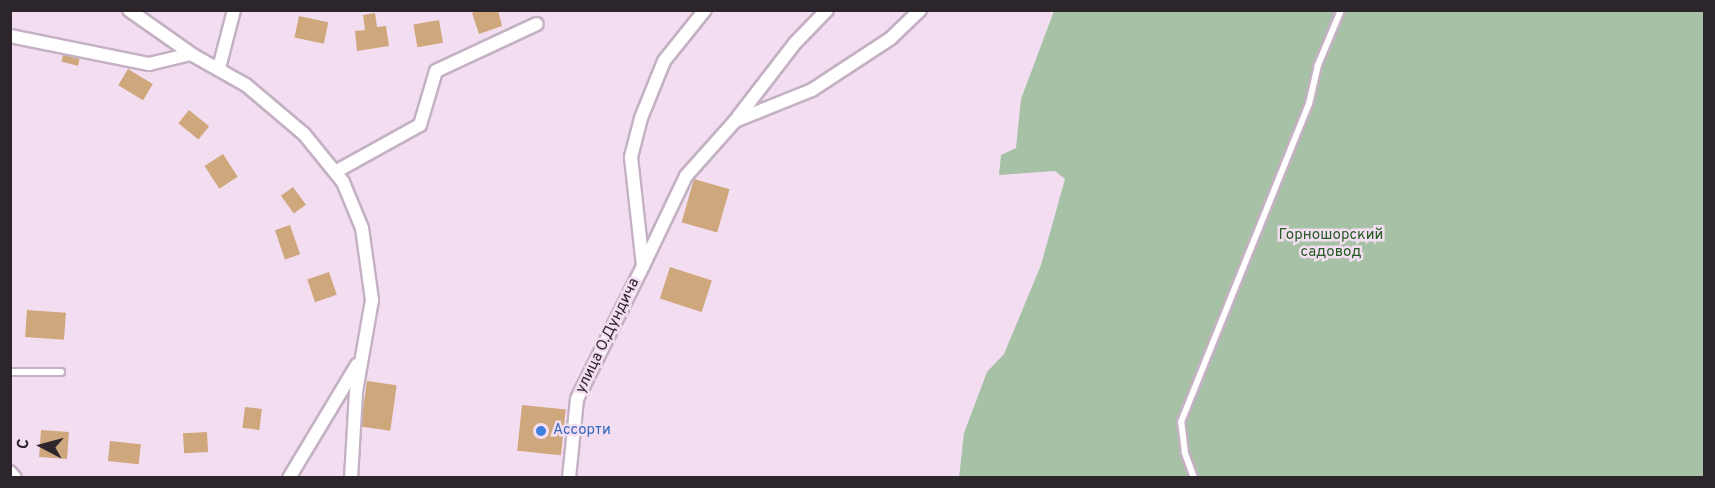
<!DOCTYPE html>
<meta charset="utf-8">
<style>
body{margin:0}
#map{position:relative;width:1715px;height:488px;overflow:hidden;background:#f3def1;font-family:Overpass,sans-serif}
div>[style]{position:absolute}
.green>*{inset:0;background:#a6c1a5}
.building>*{inset:0;background:#cfa77c;transform-origin:0 0}
.roads{filter:drop-shadow(2px 0 #c4b1c3) drop-shadow(-2px 0 #c4b1c3) drop-shadow(0 2px #c4b1c3) drop-shadow(0 -2px #c4b1c3)}
.lane>*{height:6px;margin:-3px;padding:0 3px;transform-origin:3px;border-radius:3px;background:#fff}
.street>*{height:12px;margin:-6px;padding:0 6px;transform-origin:6px;border-radius:6px;background:#fff}
.dots>*{width:16px;height:16px;translate:-50% -50%;box-sizing:border-box;border:3px solid #f3def1;border-radius:50%}
span{translate:-50% -50%;white-space:nowrap;text-align:center;line-height:1.15;-webkit-text-stroke:5px #f3def1;paint-order:stroke}
.park-label{font-size:15px;color:#255d26}
.street-label{font-size:15px;color:#2c252b}
.shop-label{font-size:15px;color:#366cbe}
.left{translate:0 -50%;text-align:left}
.frame{position:absolute;inset:0;border:12px solid #2c252b;pointer-events:none}
.north{position:absolute;left:12px;top:416px;width:60px;height:60px;-webkit-text-stroke:4px #f3def1;paint-order:stroke;rotate:276deg;font-size:16px;font-weight:700;line-height:24px;text-align:center;color:#2c252b}
.north::after{content:'';display:block;margin:auto;width:21px;height:27px;background:#2c252b;clip-path:polygon(50% 0,100% 100%,50% 72%,0 100%)}
</style>
<div id="map">
<div class="green">
<div style="clip-path:polygon(1054px 11px,1704px 11px,1704px 477px,959px 478px,964px 433px,987px 372px,1004px 354px,1041px 265px,1065px 179px,1055px 171px,999px 175px,1001px 155px,1016px 148px,1021px 99px)"></div>
</div>
<div class="building">
<div style="clip-path:polygon(480px 10px,498px 10px,502px 26px,479px 34px,472px 13px)"></div>
<div style="clip-path:polygon(375px 13px,377px 27px,386px 26px,389px 46px,357px 51px,355px 31px,365px 30px,363px 15px)"></div>
<div style="left:299px;top:16px;width:30px;height:22px;rotate:12deg"></div>
<div style="left:439px;top:20px;width:23px;height:26px;rotate:80deg"></div>
<div style="left:63px;top:55px;width:17px;height:7px;rotate:13deg"></div>
<div style="left:128px;top:69px;width:29px;height:19px;rotate:31deg"></div>
<div style="left:189px;top:110px;width:26px;height:17px;rotate:39deg"></div>
<div style="left:223px;top:154px;width:27px;height:22px;rotate:57deg"></div>
<div style="left:694px;top:179px;width:37px;height:45px;rotate:16deg"></div>
<div style="left:293px;top:187px;width:22px;height:15px;rotate:54deg"></div>
<div style="left:290px;top:225px;width:31px;height:16px;rotate:71deg"></div>
<div style="left:670px;top:267px;width:44px;height:33px;rotate:18deg"></div>
<div style="left:329px;top:272px;width:24px;height:23px;rotate:71deg"></div>
<div style="left:27px;top:310px;width:39px;height:27px;rotate:4deg"></div>
<div style="left:367px;top:381px;width:30px;height:46px;rotate:8deg"></div>
<div style="left:522px;top:405px;width:44px;height:46px;rotate:6deg"></div>
<div style="left:245px;top:407px;width:17px;height:21px;rotate:7deg"></div>
<div style="left:41px;top:430px;width:28px;height:27px;rotate:4deg"></div>
<div style="left:207px;top:432px;width:20px;height:24px;rotate:87deg"></div>
<div style="left:110px;top:441px;width:31px;height:20px;rotate:6deg"></div>
</div>
<div class="roads">
<div class="lane">
<div style="left:10px;top:372px;width:51px"></div>
<div style="left:1194px;top:478px;width:27px;rotate:-110deg"></div>
<div style="left:1185px;top:453px;width:31px;rotate:-97deg"></div>
<div style="left:1181px;top:422px;width:343px;rotate:-68.1deg"></div>
<div style="left:1309px;top:104px;width:40px;rotate:-77deg"></div>
<div style="left:1318px;top:65px;width:60px;rotate:-67.3deg"></div>
</div>
<div class="street">
<div style="left:129px;top:10px;width:78px;rotate:35.1deg"></div>
<div style="left:10px;top:36px;width:142px;rotate:11.4deg"></div>
<div style="left:149px;top:64px;width:43px;rotate:-13.4deg"></div>
<div style="left:191px;top:54px;width:63px;rotate:29.4deg"></div>
<div style="left:246px;top:85px;width:76px;rotate:40.2deg"></div>
<div style="left:304px;top:134px;width:62px;rotate:50.9deg"></div>
<div style="left:343px;top:182px;width:50px;rotate:67.6deg"></div>
<div style="left:362px;top:228px;width:73px;rotate:82.1deg"></div>
<div style="left:372px;top:300px;width:93px;rotate:99.9deg"></div>
<div style="left:356px;top:392px;width:86px;rotate:93.3deg"></div>
<div style="left:219px;top:68px;width:60px;rotate:-75.5deg"></div>
<div style="left:738px;top:117px;width:93px;rotate:-52.4deg"></div>
<div style="left:795px;top:43px;width:46px;rotate:-45.9deg"></div>
<div style="left:335px;top:172px;width:97px;rotate:-28.9deg"></div>
<div style="left:420px;top:125px;width:56px;rotate:-73.5deg"></div>
<div style="left:436px;top:71px;width:111px;rotate:-25deg"></div>
<div style="left:644px;top:264px;width:98px;rotate:-64.5deg"></div>
<div style="left:686px;top:176px;width:74px;rotate:-48.3deg"></div>
<div style="left:735px;top:121px;width:83px;rotate:-21.9deg"></div>
<div style="left:812px;top:90px;width:93px;rotate:-33.2deg"></div>
<div style="left:890px;top:39px;width:42px;rotate:-44deg"></div>
<div style="left:10px;top:472px;width:8px;rotate:50deg"></div>
<div style="left:289px;top:478px;width:132px;rotate:-59deg"></div>
<div style="left:569px;top:478px;width:79px;rotate:-84.2deg"></div>
<div style="left:577px;top:399px;width:148px;rotate:-63.6deg"></div>
<div style="left:643px;top:266px;width:110px;rotate:-96.3deg"></div>
<div style="left:631px;top:157px;width:40px;rotate:-75.6deg"></div>
<div style="left:641px;top:118px;width:61px;rotate:-68deg"></div>
<div style="left:664px;top:61px;width:65px;rotate:-51.2deg"></div>
</div>
</div>
<div class="dots">
<div style="left:541px;top:431px;background:#3f7fe0"></div>
</div>
<div class="park-label">
<span style="left:1331px;top:244px">Горношорский<br>садовод</span>
</div>
<div class="street-label">
<span style="left:608px;top:336px;rotate:-64deg">улица О.Дундича</span>
</div>
<div class="shop-label">
<span class="left" style="left:553px;top:431px">Ассорти</span>
</div>
<div class="frame"></div>
<div class="north">С</div>
</div>
